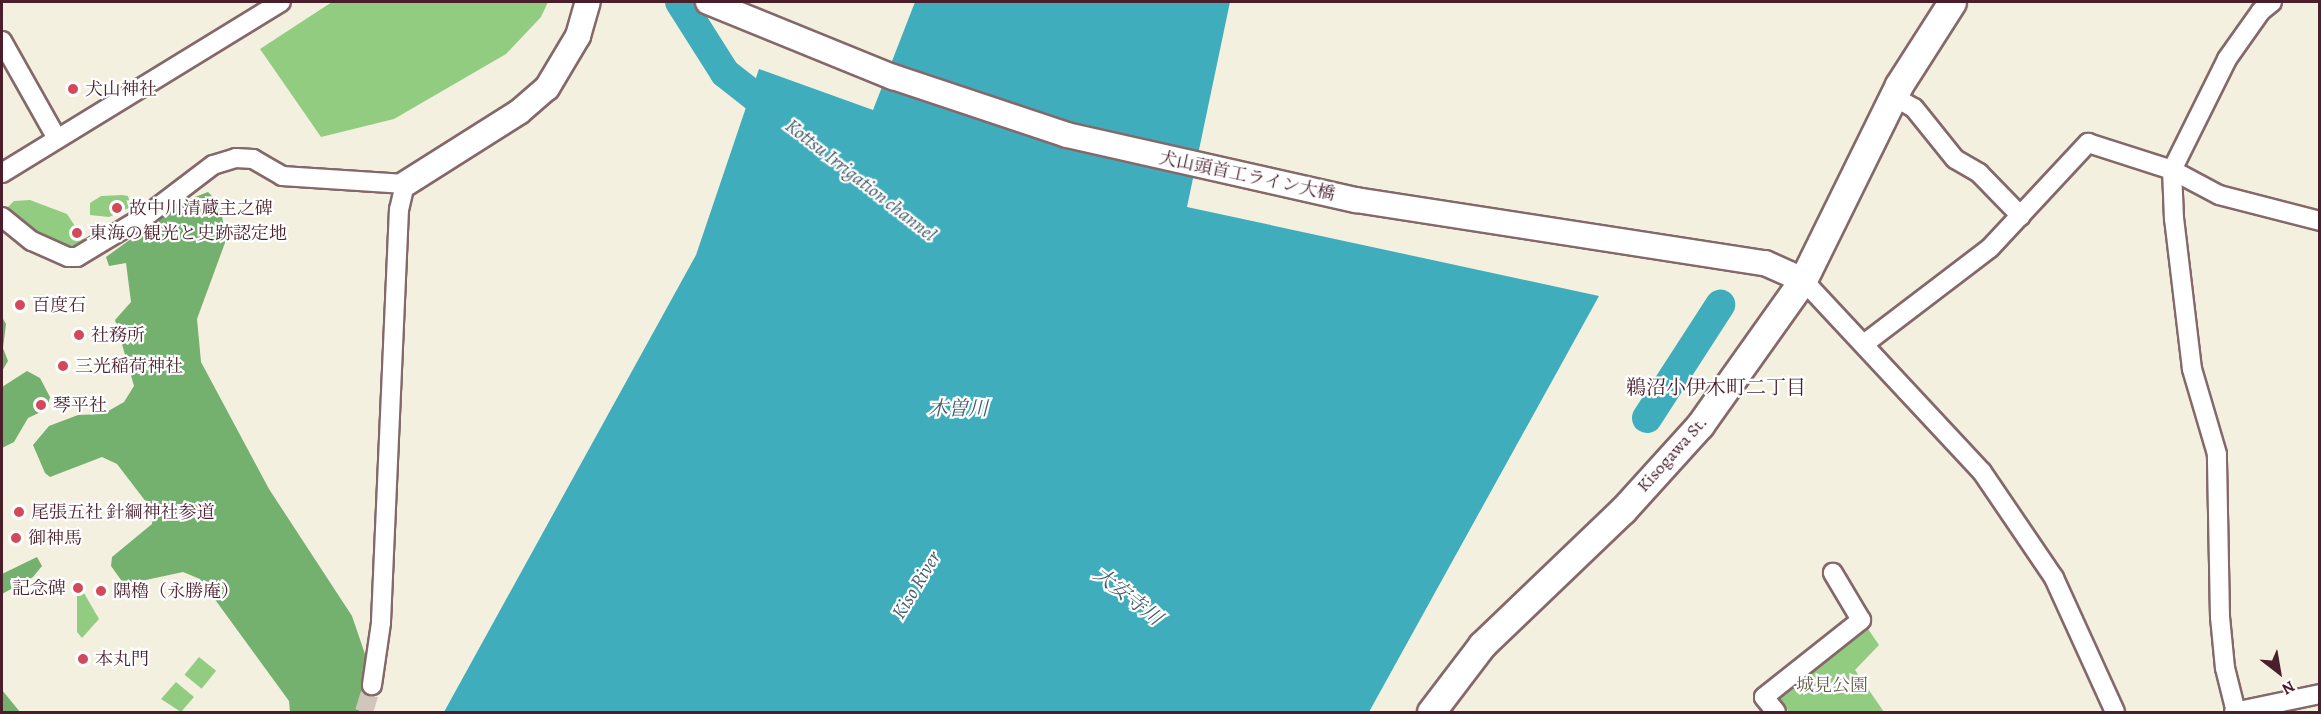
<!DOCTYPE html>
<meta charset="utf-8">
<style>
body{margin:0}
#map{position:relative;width:2321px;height:714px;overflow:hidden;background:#f3f0df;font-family:Alegreya,"Noto Serif JP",serif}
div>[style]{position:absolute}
.green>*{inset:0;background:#91cc80;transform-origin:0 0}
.forest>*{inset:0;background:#74b06e}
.water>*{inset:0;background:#3fadbc}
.river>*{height:30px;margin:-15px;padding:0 15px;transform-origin:15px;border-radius:15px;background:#3fadbc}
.minor-tunnel>*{height:18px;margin-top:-9px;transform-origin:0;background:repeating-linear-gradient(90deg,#d1c6bb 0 18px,transparent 0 27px)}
.roads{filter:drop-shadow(2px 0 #85686a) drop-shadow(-2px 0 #85686a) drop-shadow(0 2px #85686a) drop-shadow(0 -2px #85686a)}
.minor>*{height:18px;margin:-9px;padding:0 9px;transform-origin:9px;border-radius:9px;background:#fff}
.tertiary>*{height:24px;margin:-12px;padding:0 12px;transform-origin:12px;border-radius:12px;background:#fff}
.secondary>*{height:27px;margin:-13.5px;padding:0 13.5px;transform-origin:13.5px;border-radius:13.5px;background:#fff}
.dots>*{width:16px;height:16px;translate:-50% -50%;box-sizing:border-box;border:3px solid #fff;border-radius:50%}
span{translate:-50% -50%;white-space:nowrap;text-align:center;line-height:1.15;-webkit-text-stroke:4.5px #fff;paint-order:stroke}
.poi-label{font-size:18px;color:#4a1f2b}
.left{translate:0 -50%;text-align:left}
.right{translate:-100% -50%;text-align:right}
.street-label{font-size:18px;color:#4a1f2b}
.park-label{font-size:18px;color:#635c49}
.water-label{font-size:20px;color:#455f6c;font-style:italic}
.neighbourhood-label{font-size:20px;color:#4a1f2b}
.frame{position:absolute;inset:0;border:3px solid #4a1f2b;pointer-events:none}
.north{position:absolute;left:2249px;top:642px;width:60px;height:60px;-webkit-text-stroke:4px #fff;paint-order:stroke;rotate:149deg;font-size:16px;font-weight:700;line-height:24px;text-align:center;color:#4a1f2b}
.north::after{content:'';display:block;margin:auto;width:21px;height:27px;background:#4a1f2b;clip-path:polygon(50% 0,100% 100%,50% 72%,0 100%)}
</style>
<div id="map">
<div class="green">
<div style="clip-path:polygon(332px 2px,548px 2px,541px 17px,506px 54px,394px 119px,321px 137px,260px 49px)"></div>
<div style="clip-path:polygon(122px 195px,128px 196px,131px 207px,109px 217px,90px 215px,90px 203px,101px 196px)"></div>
<div style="clip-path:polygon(30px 200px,67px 214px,85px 241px,84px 245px,70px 249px,18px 220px,7px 208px,14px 201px)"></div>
<div style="clip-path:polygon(77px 581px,99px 619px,82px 638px,77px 632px)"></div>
<div style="clip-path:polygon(1866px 626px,1879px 645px,1855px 670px,1884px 712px,1789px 712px,1775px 693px)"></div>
<div style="left:199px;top:657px;width:22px;height:23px;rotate:39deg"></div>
<div style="clip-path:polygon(176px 682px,194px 697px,181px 712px,161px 699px)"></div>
</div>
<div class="forest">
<div style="clip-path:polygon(208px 192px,220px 204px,226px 240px,197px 319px,201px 362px,269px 489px,352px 616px,366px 657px,359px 712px,290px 712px,289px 701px,200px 579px,183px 572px,127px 584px,121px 580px,111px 566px,112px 557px,152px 524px,153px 511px,117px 464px,102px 457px,50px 477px,45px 473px,33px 445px,49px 426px,78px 415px,103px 414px,124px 402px,134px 386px,115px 320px,131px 302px,126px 263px,109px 266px,106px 257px,182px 202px)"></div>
<div style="clip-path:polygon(2px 317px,6px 324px,3px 348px,8px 361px,2px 371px)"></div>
<div style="clip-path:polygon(27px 371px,40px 378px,50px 397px,47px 409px,28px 418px,14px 442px,2px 448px,2px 387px)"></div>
<div style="clip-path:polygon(37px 557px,42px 566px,33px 577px,2px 594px,2px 574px)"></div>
<div style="clip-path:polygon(2px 690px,20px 712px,2px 712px)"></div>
</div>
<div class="water">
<div style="clip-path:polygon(915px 2px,1230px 2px,1187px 207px,1599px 296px,1369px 712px,444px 712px,696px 255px,759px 69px,873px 110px)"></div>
</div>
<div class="river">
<div style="left:680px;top:2px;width:84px;rotate:57.6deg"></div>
<div style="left:725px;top:73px;width:71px;rotate:38.2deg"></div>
<div style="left:1647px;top:418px;width:135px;rotate:-57.1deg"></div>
</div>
<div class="minor-tunnel">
<div style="left:364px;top:712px;width:28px;rotate:-73deg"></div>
</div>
<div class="roads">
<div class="minor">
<div style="left:2px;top:41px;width:110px;rotate:60.6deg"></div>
<div style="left:1893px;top:96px;width:24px;rotate:30deg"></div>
<div style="left:1914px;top:108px;width:65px;rotate:51.2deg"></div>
<div style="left:1955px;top:159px;width:28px;rotate:30deg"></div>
<div style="left:1979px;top:173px;width:60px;rotate:45.7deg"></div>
<div style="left:2px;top:173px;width:327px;rotate:-31.5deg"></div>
<div style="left:2px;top:217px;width:38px;rotate:39deg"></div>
<div style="left:32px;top:241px;width:39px;rotate:24deg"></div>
<div style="left:68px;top:257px;width:9px"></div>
<div style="left:77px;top:257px;width:85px;rotate:-31.1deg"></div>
<div style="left:150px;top:213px;width:79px;rotate:-37.3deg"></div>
<div style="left:213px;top:165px;width:24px;rotate:-17deg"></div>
<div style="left:236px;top:158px;width:17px;rotate:3deg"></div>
<div style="left:253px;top:159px;width:34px;rotate:30deg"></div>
<div style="left:282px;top:176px;width:123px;rotate:3.7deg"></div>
<div style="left:405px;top:184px;width:26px;rotate:103deg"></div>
<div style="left:399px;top:209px;width:414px;rotate:92.5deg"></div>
<div style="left:381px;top:623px;width:63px;rotate:98.3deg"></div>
<div style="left:1803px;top:280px;width:262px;rotate:47deg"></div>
<div style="left:1982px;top:472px;width:128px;rotate:55.8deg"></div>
<div style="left:2054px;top:578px;width:147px;rotate:65.5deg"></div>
<div style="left:1864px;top:344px;width:158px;rotate:-37.3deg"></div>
<div style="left:1990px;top:248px;width:144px;rotate:-47deg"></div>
<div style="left:2088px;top:143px;width:88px;rotate:17.8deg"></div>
<div style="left:2172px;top:170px;width:53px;rotate:28deg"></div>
<div style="left:2219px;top:195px;width:104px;rotate:14.4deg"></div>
<div style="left:1776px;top:712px;width:19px;rotate:-129deg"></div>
<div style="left:1764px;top:697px;width:124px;rotate:-38.4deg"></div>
<div style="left:1861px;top:620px;width:55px;rotate:-120.8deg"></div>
<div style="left:2234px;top:712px;width:88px;rotate:-11.8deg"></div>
<div style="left:2236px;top:712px;width:45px;rotate:-104deg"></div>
<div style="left:2225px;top:668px;width:51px;rotate:-95.6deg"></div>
<div style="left:2220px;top:617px;width:163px;rotate:-91.1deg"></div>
<div style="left:2217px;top:454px;width:89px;rotate:-106.4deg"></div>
<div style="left:2192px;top:369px;width:151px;rotate:-96.8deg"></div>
<div style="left:2174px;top:219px;width:49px;rotate:-92.3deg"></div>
<div style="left:2172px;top:170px;width:124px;rotate:-63.6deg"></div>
<div style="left:2227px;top:59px;width:59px;rotate:-54.7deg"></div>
<div style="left:2261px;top:11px;width:14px;rotate:-39deg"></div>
</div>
<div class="tertiary">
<div style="left:708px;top:2px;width:200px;rotate:22.1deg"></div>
<div style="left:893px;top:77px;width:183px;rotate:18.4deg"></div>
<div style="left:1067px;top:135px;width:296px;rotate:12.7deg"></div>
<div style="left:1356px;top:200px;width:414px;rotate:8.8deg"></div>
<div style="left:1765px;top:263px;width:42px;rotate:24.1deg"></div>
<div style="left:405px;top:184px;width:135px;rotate:-32.3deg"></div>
<div style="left:519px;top:112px;width:37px;rotate:-41deg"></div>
<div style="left:547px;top:88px;width:61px;rotate:-59.2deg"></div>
<div style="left:578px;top:36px;width:35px;rotate:-74deg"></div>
</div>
<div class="secondary">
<div style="left:1431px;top:712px;width:84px;rotate:-52.7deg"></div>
<div style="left:1482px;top:645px;width:195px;rotate:-43.8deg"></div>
<div style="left:1623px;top:510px;width:115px;rotate:-47.8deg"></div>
<div style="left:1700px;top:425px;width:178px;rotate:-54.6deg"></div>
<div style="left:1803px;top:280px;width:217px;rotate:-63.8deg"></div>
<div style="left:1899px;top:85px;width:98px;rotate:-57.4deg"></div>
</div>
</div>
<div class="dots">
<div style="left:73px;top:89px;background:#d1495b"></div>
<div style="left:117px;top:208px;background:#d1495b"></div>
<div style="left:77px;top:233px;background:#d1495b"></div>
<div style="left:20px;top:305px;background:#d1495b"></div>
<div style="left:79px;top:335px;background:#d1495b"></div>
<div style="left:63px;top:366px;background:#d1495b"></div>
<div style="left:41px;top:405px;background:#d1495b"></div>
<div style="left:19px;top:512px;background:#d1495b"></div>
<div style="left:16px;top:538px;background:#d1495b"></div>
<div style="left:78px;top:588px;background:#d1495b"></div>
<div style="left:101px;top:591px;background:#d1495b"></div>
<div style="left:83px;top:659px;background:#d1495b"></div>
</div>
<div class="poi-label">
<span class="left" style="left:85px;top:89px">犬山神社</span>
<span class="left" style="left:129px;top:208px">故中川清蔵主之碑</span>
<span class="left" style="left:89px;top:233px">東海の観光と史跡認定地</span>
<span class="left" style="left:32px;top:305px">百度石</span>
<span class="left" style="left:91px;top:335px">社務所</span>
<span class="left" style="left:75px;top:366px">三光稲荷神社</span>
<span class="left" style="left:53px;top:405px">琴平社</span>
<span class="left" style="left:31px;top:512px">尾張五社 針綱神社参道</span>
<span class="left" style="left:28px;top:538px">御神馬</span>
<span class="right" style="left:66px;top:588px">記念碑</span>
<span class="left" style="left:113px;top:591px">隅櫓（永勝庵）</span>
<span class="left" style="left:95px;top:659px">本丸門</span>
</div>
<div class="street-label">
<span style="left:1247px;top:176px;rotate:12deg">犬山頭首工ライン大橋</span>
<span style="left:1672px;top:454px;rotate:-48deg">Kisogawa St.</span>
</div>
<div class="park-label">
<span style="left:1832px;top:685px">城見公園</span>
</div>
<div class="water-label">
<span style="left:861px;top:180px;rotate:38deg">Kottsu Irrigation channel</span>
<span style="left:958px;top:408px">木曽川</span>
<span style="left:916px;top:585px;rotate:-59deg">Kiso River</span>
<span style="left:1128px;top:596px;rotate:38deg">大安寺川</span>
</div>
<div class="neighbourhood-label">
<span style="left:1716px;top:387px">鵜沼小伊木町二丁目</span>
</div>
<div class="frame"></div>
<div class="north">N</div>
</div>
